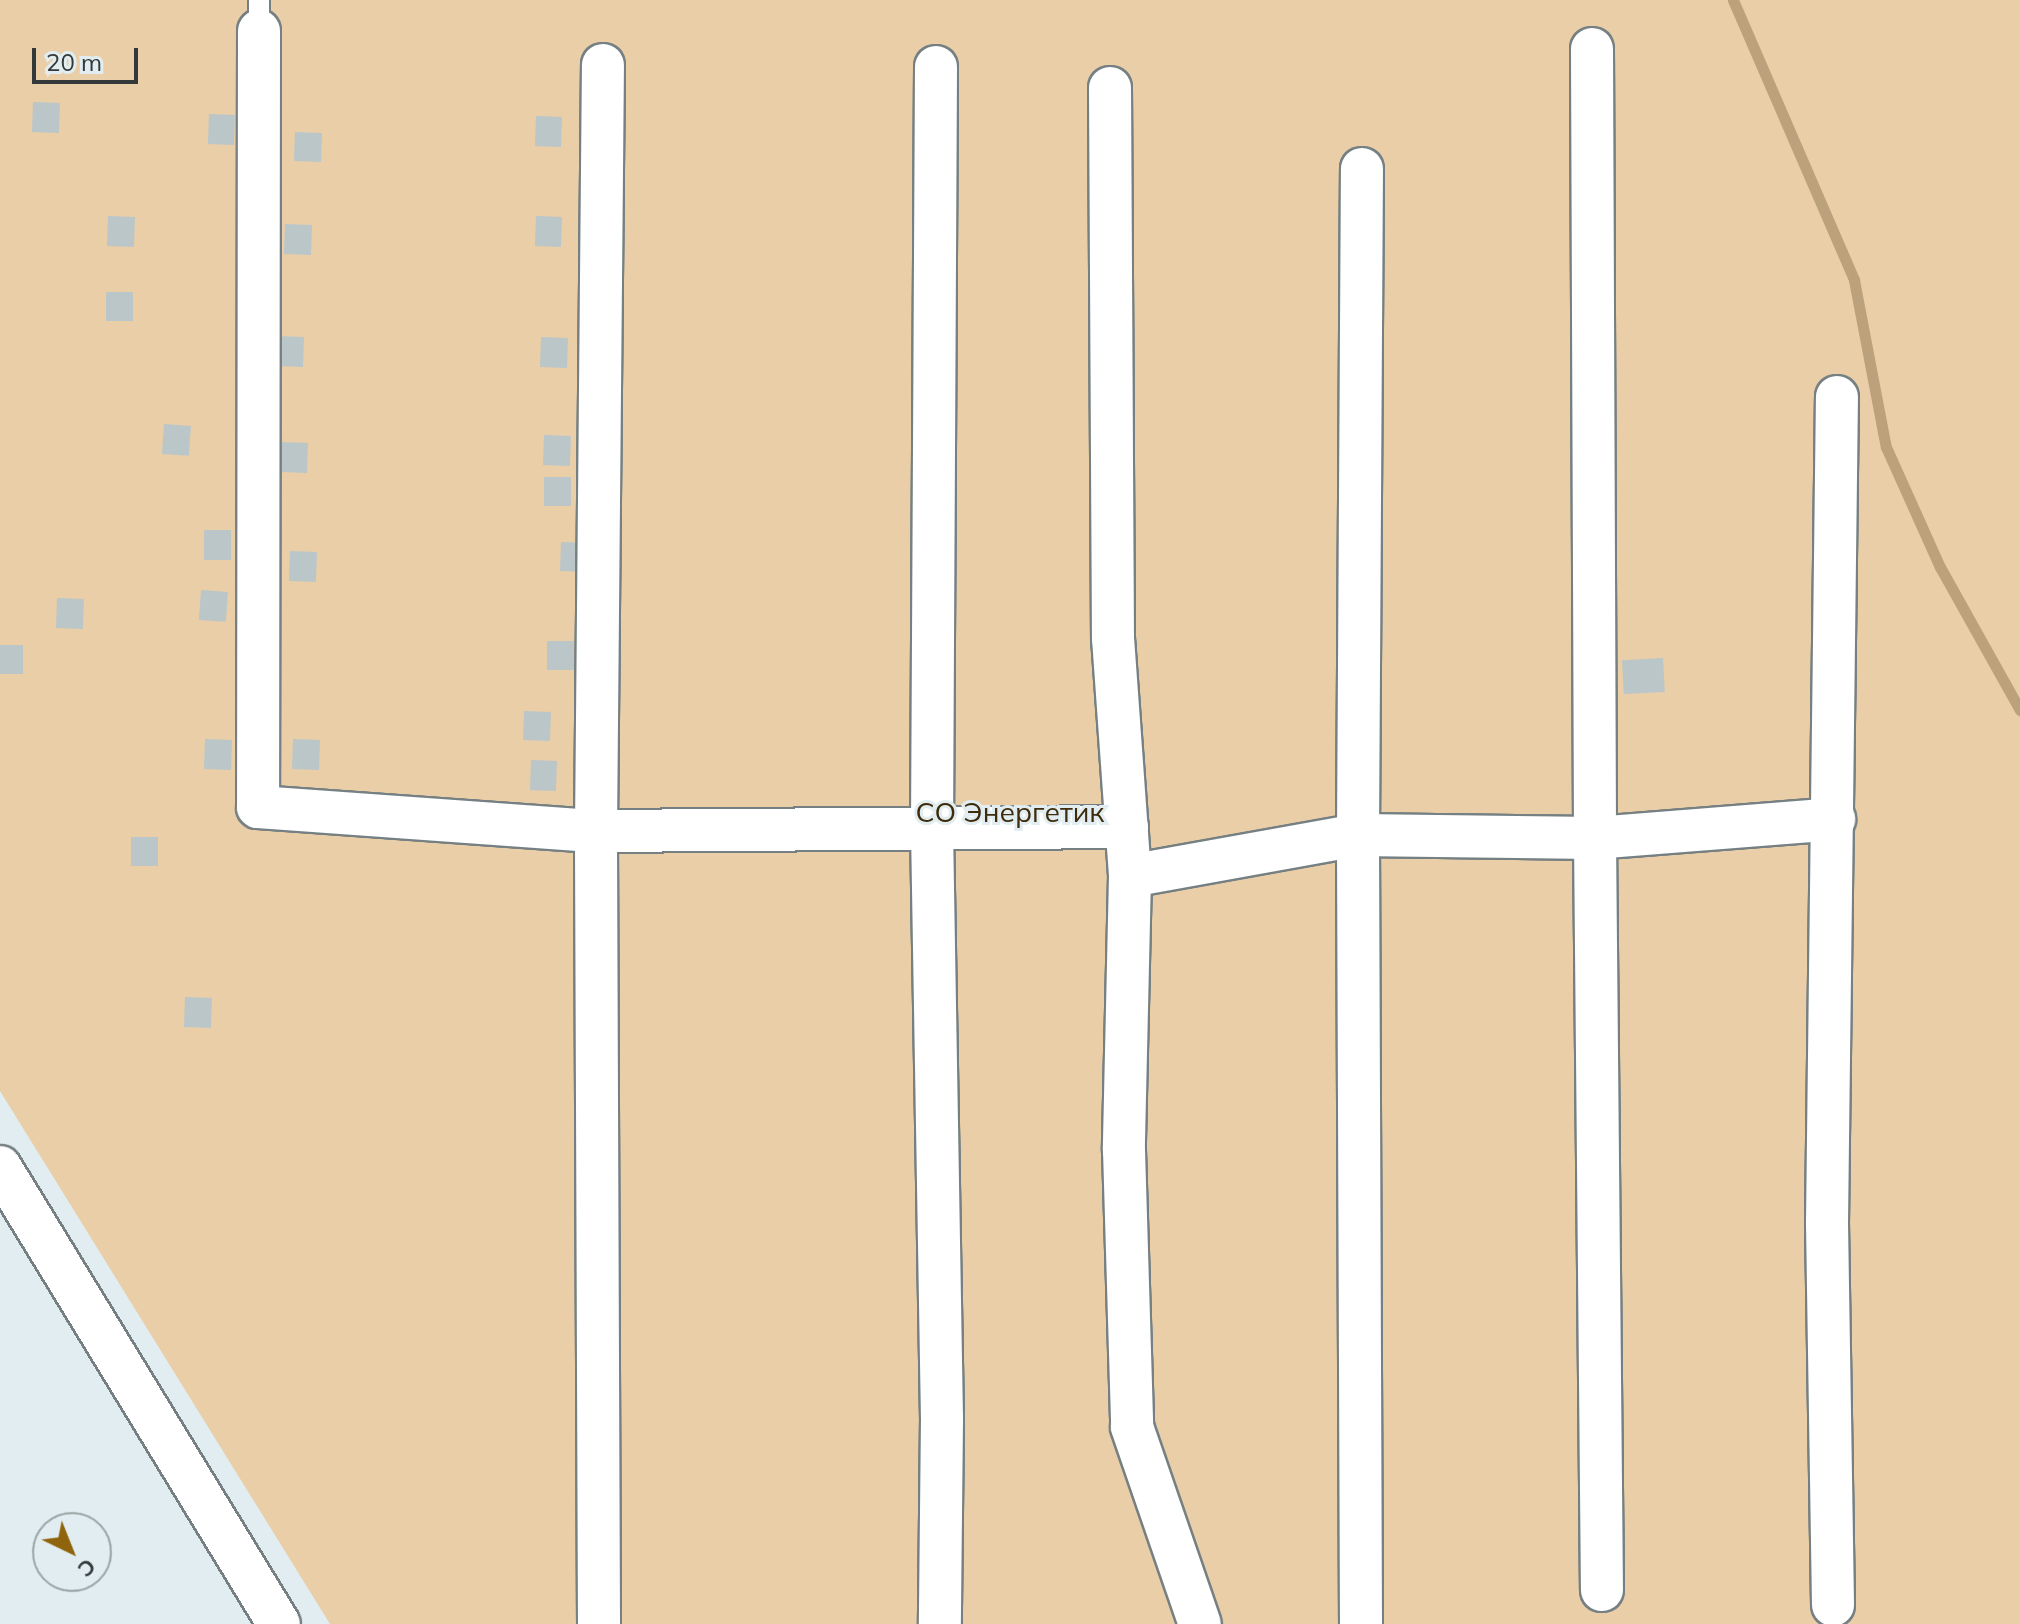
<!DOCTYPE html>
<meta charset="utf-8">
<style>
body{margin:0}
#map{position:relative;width:2020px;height:1624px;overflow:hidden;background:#e1edf0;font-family:Mulish,sans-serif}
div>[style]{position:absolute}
.green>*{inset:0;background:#e9cea7}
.stream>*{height:11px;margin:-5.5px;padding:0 5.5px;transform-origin:5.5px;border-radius:5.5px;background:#bba17c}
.building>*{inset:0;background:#bbc6c9;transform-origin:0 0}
.roads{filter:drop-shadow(2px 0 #768083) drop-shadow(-2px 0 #768083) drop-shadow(0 2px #768083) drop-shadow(0 -2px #768083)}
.service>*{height:20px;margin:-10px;padding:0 10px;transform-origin:10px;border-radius:10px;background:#fff}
.minor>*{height:42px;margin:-21px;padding:0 21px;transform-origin:21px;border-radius:21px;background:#fff}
span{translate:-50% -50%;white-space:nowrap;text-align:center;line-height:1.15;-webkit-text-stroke:6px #e1edf0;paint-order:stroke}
.park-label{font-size:28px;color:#3e2b0b}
.north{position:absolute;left:32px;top:1512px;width:80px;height:80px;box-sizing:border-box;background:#e1edf0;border:2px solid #9ba5a7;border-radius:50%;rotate:137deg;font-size:22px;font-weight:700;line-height:32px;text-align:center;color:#333839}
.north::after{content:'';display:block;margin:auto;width:28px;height:36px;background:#90630d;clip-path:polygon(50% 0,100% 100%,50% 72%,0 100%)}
.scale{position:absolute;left:32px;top:48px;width:106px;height:36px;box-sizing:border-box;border:4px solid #333839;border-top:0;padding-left:10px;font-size:24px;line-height:28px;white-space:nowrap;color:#333839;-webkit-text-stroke:6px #e1edf0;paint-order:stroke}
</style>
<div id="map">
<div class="green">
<div style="clip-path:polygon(0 0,2020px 0,2020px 1624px,330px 1624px,0 1091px)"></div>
</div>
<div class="stream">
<div style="left:1733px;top:0;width:305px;rotate:66.6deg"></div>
<div style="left:1854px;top:280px;width:170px;rotate:79.2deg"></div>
<div style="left:1886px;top:447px;width:132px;rotate:65.8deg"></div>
<div style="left:1940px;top:567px;width:164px;rotate:60.8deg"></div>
</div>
<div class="building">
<div style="left:33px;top:102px;width:27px;height:30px;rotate:2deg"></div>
<div style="left:209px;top:114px;width:26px;height:30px;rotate:2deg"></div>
<div style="left:536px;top:116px;width:26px;height:30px;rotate:2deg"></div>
<div style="left:295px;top:132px;width:27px;height:29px;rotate:2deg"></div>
<div style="left:108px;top:216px;width:27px;height:30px;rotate:2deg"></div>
<div style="left:536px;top:216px;width:26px;height:30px;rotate:2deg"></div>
<div style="left:285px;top:224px;width:27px;height:30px;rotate:2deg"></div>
<div style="left:106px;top:292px;width:27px;height:29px"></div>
<div style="left:277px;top:336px;width:27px;height:30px;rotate:2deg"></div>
<div style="left:541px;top:337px;width:27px;height:30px;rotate:2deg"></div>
<div style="left:164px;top:424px;width:27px;height:30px;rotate:4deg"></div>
<div style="left:544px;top:435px;width:27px;height:30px;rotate:2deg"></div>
<div style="left:282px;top:442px;width:26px;height:30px;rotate:2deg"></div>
<div style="left:544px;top:477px;width:27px;height:29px"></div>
<div style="left:204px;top:530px;width:27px;height:30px"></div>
<div style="left:561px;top:542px;width:27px;height:29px;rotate:2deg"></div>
<div style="left:290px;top:551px;width:27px;height:30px;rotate:2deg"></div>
<div style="left:201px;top:590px;width:27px;height:30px;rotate:4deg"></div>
<div style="left:57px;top:598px;width:27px;height:30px;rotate:2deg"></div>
<div style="left:547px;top:641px;width:27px;height:29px"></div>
<div style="left:0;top:645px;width:23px;height:29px"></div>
<div style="left:1663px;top:658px;width:34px;height:41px;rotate:87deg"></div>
<div style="left:524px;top:711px;width:27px;height:29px;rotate:2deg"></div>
<div style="left:205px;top:739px;width:27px;height:30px;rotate:2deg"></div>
<div style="left:293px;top:739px;width:27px;height:30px;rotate:2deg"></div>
<div style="left:531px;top:760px;width:26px;height:30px;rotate:2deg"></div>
<div style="left:131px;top:837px;width:27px;height:29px"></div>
<div style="left:185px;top:997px;width:27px;height:30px;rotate:2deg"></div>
</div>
<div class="roads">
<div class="service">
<div style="left:259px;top:31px;width:31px;rotate:-90deg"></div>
</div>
<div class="minor">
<div style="left:259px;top:31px;width:776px;rotate:90.07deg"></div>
<div style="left:258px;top:807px;width:339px;rotate:4.1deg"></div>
<div style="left:596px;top:831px;width:531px;rotate:-0.43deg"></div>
<div style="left:1592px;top:49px;width:789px;rotate:89.78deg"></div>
<div style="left:1595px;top:838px;width:752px;rotate:89.47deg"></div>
<div style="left:936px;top:67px;width:762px;rotate:90.3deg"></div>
<div style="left:932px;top:829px;width:589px;rotate:89.03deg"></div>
<div style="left:942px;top:1418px;width:206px;rotate:90.6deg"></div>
<div style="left:1110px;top:88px;width:550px;rotate:89.69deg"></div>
<div style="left:1113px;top:638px;width:239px;rotate:85.9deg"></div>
<div style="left:1130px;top:876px;width:274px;rotate:91.3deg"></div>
<div style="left:1124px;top:1150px;width:277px;rotate:88.3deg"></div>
<div style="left:1132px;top:1427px;width:208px;rotate:71deg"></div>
<div style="left:1130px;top:876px;width:232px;rotate:-10.2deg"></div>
<div style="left:1358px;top:835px;width:237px;rotate:0.7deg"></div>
<div style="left:1595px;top:838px;width:240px;rotate:-4.5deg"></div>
<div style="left:0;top:1167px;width:535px;rotate:58.6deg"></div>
<div style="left:1833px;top:1605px;width:382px;rotate:-90.9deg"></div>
<div style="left:1827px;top:1223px;width:826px;rotate:-89.31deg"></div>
<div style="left:599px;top:1624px;width:793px;rotate:-90.22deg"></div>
<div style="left:596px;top:831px;width:766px;rotate:-89.48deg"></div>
<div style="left:1361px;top:1624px;width:789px;rotate:-90.22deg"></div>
<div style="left:1358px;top:835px;width:666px;rotate:-89.66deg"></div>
</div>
</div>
<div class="park-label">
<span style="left:1010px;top:812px">СО Энергетик</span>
</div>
<div class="north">С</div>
<div class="scale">20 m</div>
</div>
